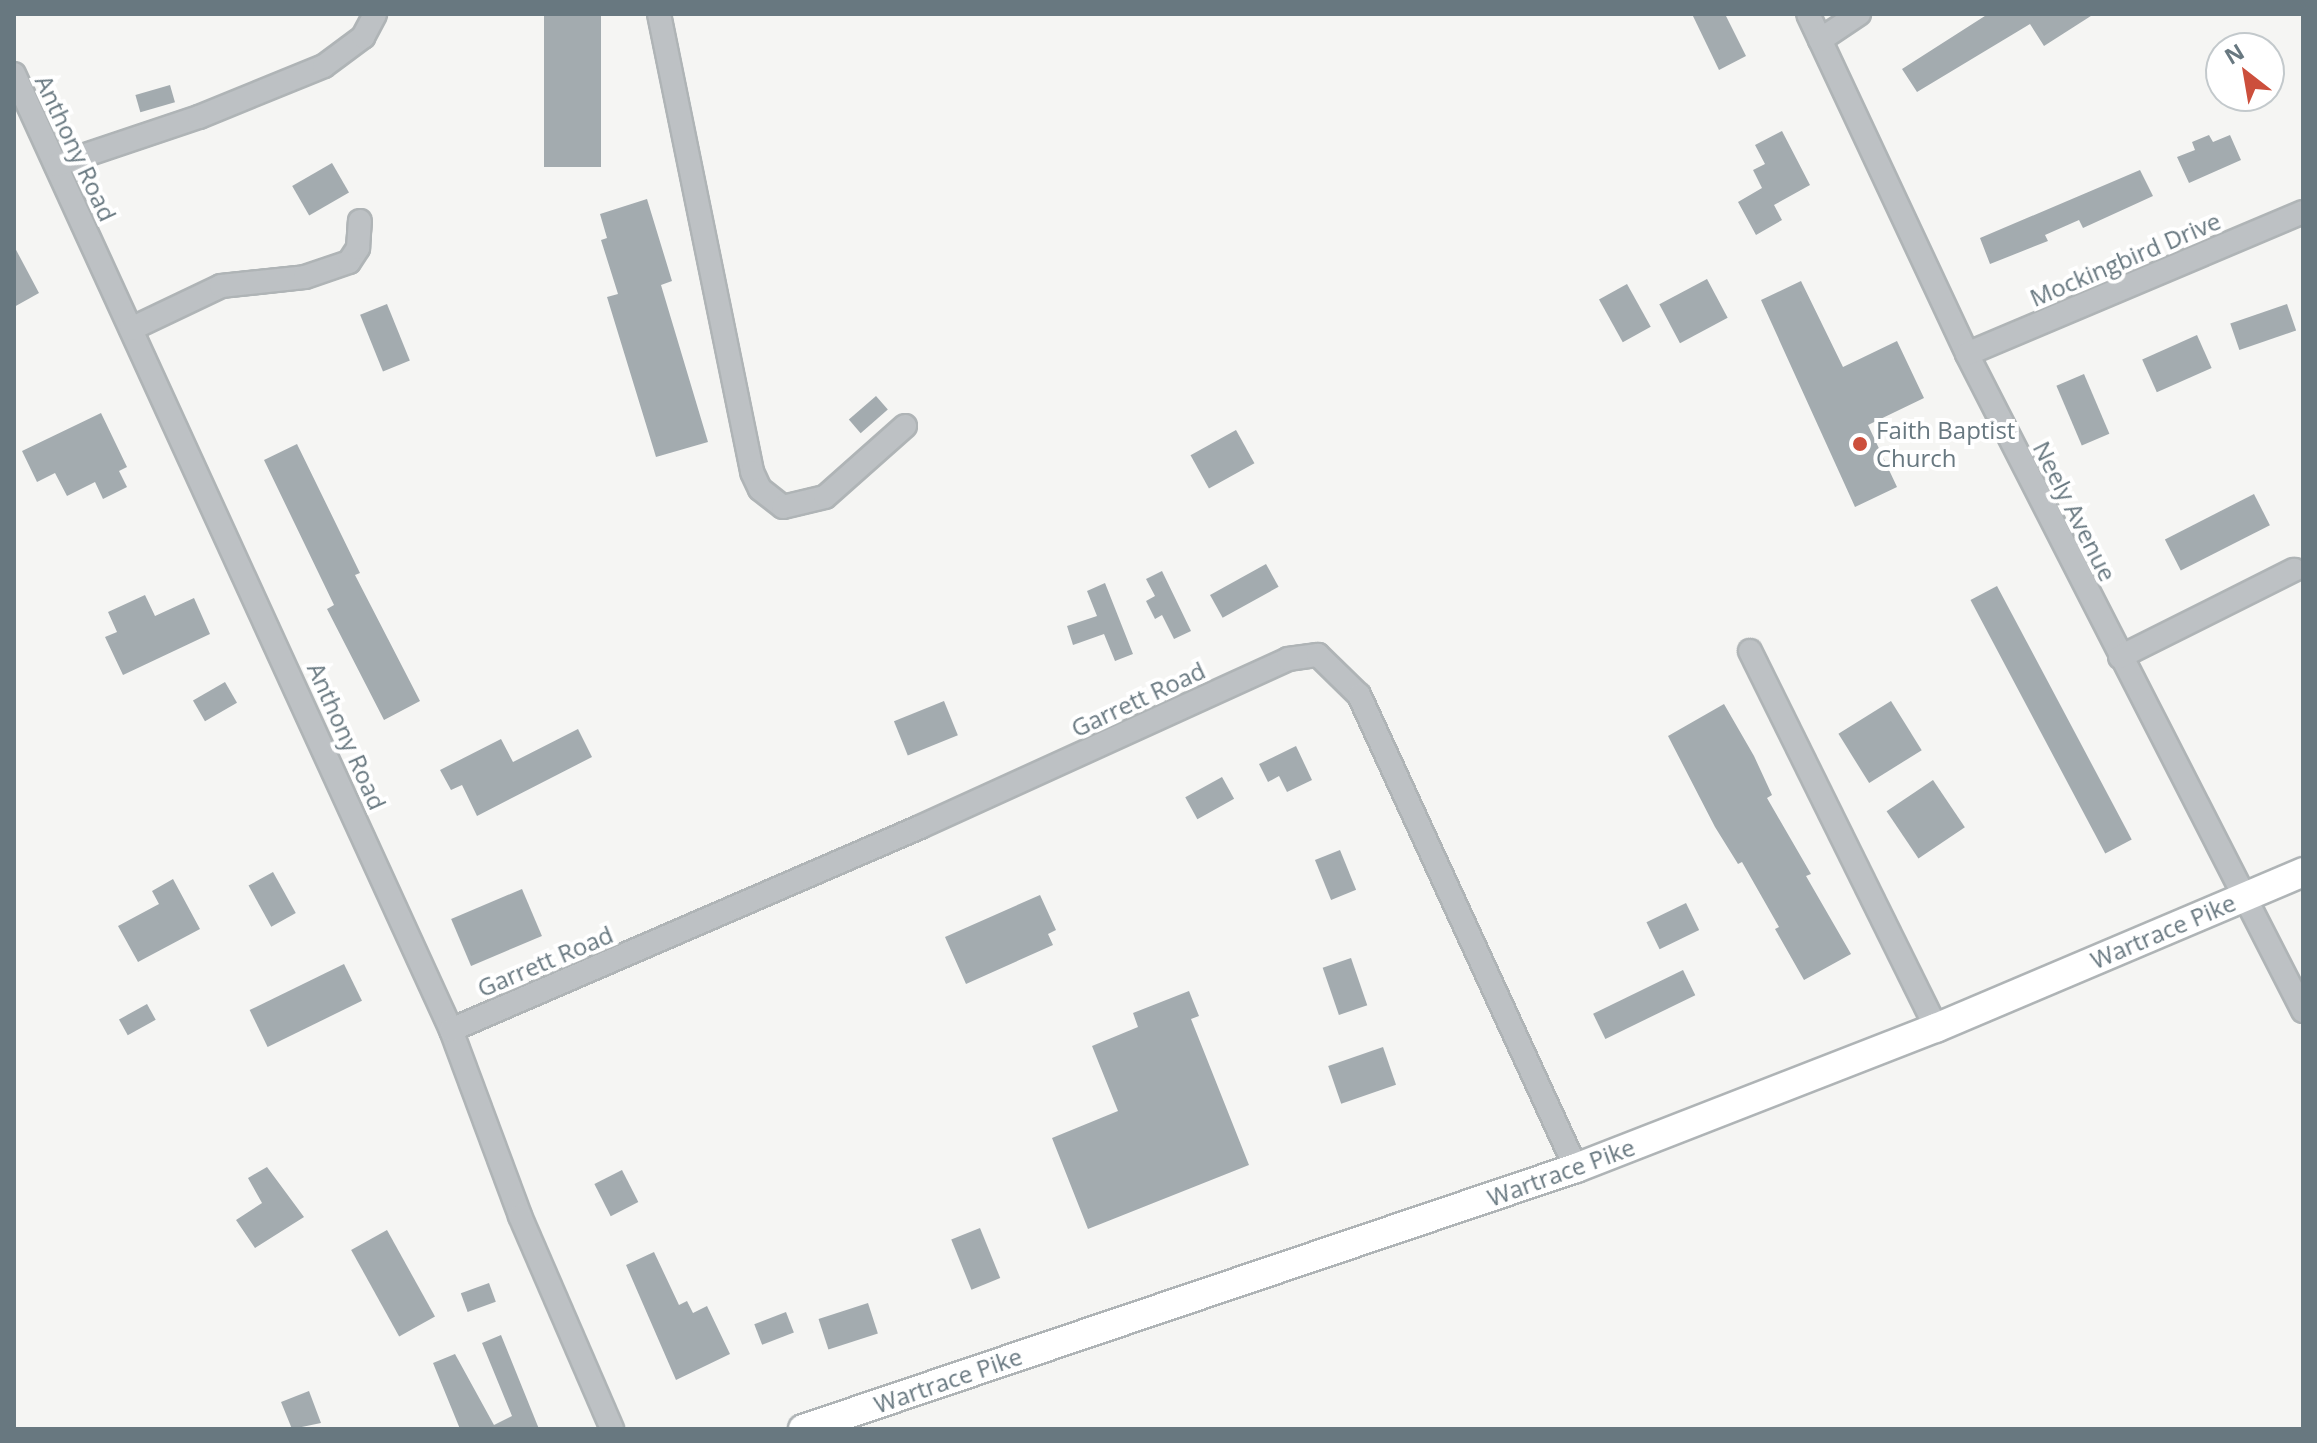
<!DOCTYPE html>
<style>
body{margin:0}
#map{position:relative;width:2317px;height:1443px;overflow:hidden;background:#f5f5f3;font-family:"Open Sans",sans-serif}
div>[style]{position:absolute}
.building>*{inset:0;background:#a3abaf;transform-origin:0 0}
.roads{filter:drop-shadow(2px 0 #afb4b6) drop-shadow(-2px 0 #afb4b6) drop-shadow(0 2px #afb4b6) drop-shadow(0 -2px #afb4b6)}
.minor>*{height:22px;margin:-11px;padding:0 11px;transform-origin:11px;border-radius:11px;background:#bdc1c4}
.major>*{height:28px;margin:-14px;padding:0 14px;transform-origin:14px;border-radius:14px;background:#fff}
.dots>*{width:22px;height:22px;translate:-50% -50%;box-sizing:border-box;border:4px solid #fff;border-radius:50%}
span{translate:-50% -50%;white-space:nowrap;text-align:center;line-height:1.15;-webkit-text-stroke:8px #fff;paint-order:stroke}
.street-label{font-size:24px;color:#687880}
.poi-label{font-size:24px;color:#687880}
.left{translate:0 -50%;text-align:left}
.frame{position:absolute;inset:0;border:16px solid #687880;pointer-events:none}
.north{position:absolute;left:2205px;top:32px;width:80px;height:80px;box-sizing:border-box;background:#fff;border:2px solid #c3c9cc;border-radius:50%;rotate:329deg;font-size:22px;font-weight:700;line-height:32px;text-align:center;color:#687880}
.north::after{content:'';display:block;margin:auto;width:28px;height:36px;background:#cc4f3c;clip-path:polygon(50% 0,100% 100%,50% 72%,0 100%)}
</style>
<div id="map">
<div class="building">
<div style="left:544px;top:14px;width:57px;height:153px"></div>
<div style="clip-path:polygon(1692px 14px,1725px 14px,1746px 56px,1719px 70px)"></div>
<div style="clip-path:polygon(1988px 14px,2094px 14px,2044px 46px,2030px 24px,1917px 92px,1902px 69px)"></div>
<div style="left:170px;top:85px;width:18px;height:36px;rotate:74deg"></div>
<div style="clip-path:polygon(1782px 131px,1810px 185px,1774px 205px,1782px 220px,1756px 235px,1738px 202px,1762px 188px,1753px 170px,1765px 164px,1755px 145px)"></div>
<div style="clip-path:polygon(2209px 135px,2213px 142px,2230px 135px,2241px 160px,2189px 183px,2177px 157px,2195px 150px,2192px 142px)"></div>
<div style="left:332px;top:163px;width:34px;height:46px;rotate:60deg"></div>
<div style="clip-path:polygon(2140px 170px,2153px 196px,2083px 228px,2079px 220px,2045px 235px,2048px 241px,1990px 264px,1980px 238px)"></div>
<div style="clip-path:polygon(647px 199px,672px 281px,661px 285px,708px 442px,656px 457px,607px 297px,618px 294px,601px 240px,607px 238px,600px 214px)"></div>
<div style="clip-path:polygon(14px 246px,39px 293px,14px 307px)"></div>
<div style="left:1707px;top:279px;width:44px;height:54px;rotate:62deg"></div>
<div style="clip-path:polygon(1801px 281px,1843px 367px,1897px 341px,1924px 398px,1868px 425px,1897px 487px,1855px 507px,1761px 300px)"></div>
<div style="left:1627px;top:284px;width:49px;height:32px;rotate:61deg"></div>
<div style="left:387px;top:304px;width:61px;height:29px;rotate:68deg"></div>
<div style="left:2287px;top:304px;width:28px;height:60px;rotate:71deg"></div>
<div style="left:2197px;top:335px;width:36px;height:60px;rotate:66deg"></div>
<div style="left:2084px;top:374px;width:65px;height:30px;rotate:67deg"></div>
<div style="left:876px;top:396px;width:18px;height:36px;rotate:49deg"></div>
<div style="clip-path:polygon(101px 413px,127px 467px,119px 471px,127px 487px,103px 499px,95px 482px,67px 496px,55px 473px,37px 482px,22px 451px)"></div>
<div style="left:1236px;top:430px;width:38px;height:52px;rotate:61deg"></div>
<div style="clip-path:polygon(297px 444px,360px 573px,355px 575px,420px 701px,384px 720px,327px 609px,334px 605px,264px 460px)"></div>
<div style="left:2254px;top:494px;width:35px;height:100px;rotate:63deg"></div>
<div style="left:1266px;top:564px;width:26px;height:64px;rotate:61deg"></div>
<div style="clip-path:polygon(1162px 571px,1191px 631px,1174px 639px,1162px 615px,1155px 619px,1146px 601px,1155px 596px,1146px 579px)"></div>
<div style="clip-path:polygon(1105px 583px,1133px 654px,1115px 661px,1104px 634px,1073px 645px,1067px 626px,1097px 616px,1087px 591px)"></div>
<div style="left:1997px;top:586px;width:287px;height:30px;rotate:62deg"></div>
<div style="clip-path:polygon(145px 595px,155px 616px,194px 598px,210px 634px,123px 675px,105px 637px,117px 632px,108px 612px)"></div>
<div style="left:225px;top:682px;width:24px;height:37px;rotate:60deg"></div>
<div style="left:944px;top:701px;width:37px;height:54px;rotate:68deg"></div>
<div style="left:1891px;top:701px;width:58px;height:62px;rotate:58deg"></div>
<div style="clip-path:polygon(1724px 704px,1754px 756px,1772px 795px,1767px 798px,1811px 874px,1806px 876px,1851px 954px,1804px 980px,1775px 929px,1779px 927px,1742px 862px,1738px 864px,1715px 827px,1668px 736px)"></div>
<div style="clip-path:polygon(578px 729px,592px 757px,477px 816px,462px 785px,451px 790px,440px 770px,501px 739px,513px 762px)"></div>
<div style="clip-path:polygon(1296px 746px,1312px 780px,1287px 792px,1279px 776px,1268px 782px,1259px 764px)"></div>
<div style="left:1222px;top:777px;width:25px;height:42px;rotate:61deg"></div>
<div style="left:1933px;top:780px;width:57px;height:56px;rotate:56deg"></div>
<div style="left:1340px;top:850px;width:43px;height:27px;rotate:68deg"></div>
<div style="left:273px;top:872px;width:47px;height:28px;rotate:61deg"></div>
<div style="clip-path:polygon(173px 879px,200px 929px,138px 962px,118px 926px,159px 904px,152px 891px)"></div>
<div style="left:522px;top:889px;width:51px;height:77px;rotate:67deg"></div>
<div style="clip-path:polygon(1040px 895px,1056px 930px,1048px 934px,1053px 945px,966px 984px,945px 937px)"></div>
<div style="left:1686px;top:903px;width:30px;height:44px;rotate:64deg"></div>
<div style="left:1351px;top:958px;width:50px;height:30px;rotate:71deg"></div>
<div style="left:344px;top:964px;width:41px;height:105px;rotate:64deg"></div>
<div style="left:1683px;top:970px;width:28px;height:100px;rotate:64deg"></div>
<div style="clip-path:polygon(1189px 991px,1199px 1016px,1191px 1019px,1249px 1165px,1088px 1229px,1052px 1138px,1118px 1111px,1092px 1046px,1138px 1027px,1133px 1013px)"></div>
<div style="left:147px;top:1004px;width:18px;height:32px;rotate:61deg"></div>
<div style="left:1383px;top:1047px;width:40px;height:58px;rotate:71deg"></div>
<div style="clip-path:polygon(267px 1167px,304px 1217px,255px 1248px,236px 1220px,262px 1203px,248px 1178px)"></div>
<div style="left:622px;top:1170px;width:36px;height:31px;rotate:63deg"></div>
<div style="left:980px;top:1228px;width:54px;height:31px;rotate:68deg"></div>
<div style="left:387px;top:1230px;width:99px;height:41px;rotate:61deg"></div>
<div style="clip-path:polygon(654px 1252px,679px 1305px,687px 1301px,693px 1313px,707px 1306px,730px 1354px,676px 1380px,626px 1265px)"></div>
<div style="left:489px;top:1283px;width:20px;height:30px;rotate:70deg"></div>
<div style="left:868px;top:1303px;width:32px;height:52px;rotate:72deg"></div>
<div style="left:786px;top:1312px;width:22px;height:34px;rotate:69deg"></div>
<div style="clip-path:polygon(501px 1335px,539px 1429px,460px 1429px,433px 1363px,455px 1354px,494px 1425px,512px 1416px,482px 1343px)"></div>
<div style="clip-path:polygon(309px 1391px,321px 1423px,292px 1429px,281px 1402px)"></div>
</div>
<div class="roads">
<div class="minor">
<div style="left:659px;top:14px;width:467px;rotate:78.5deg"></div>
<div style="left:752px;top:472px;width:19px;rotate:65deg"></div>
<div style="left:760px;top:489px;width:29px;rotate:38deg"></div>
<div style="left:783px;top:507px;width:43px;rotate:-13.4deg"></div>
<div style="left:825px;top:497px;width:107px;rotate:-41.6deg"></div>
<div style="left:1808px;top:14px;width:375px;rotate:64.9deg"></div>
<div style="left:1967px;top:354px;width:738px;rotate:62.91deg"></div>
<div style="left:1820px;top:40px;width:47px;rotate:-33.7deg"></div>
<div style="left:14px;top:74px;width:1051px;rotate:65.43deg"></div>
<div style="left:451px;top:1030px;width:198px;rotate:69.6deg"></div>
<div style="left:520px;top:1216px;width:232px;rotate:66.6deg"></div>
<div style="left:56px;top:165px;width:151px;rotate:-18.6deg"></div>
<div style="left:199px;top:117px;width:135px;rotate:-22.2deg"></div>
<div style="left:324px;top:66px;width:49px;rotate:-36.6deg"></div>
<div style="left:363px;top:37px;width:26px;rotate:-62deg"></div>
<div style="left:131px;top:329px;width:100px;rotate:-25.5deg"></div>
<div style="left:221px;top:286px;width:84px;rotate:-6.1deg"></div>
<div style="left:305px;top:277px;width:46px;rotate:-18.8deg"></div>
<div style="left:349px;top:262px;width:17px;rotate:-57deg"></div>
<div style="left:358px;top:248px;width:27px;rotate:-86deg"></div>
<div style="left:1967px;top:354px;width:365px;rotate:-22.9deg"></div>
<div style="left:1750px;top:651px;width:420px;rotate:63.7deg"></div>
<div style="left:2120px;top:657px;width:195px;rotate:-26.6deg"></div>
<div style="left:451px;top:1030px;width:511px;rotate:-23.4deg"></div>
<div style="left:920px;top:827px;width:405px;rotate:-24.5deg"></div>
<div style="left:1288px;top:659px;width:30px;rotate:-8deg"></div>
<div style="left:1318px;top:655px;width:57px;rotate:44.3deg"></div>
<div style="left:1359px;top:695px;width:520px;rotate:65.36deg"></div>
</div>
<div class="major">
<div style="left:803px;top:1429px;width:816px;rotate:-18.66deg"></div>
<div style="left:1576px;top:1168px;width:386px;rotate:-21.3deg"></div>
<div style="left:1936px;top:1028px;width:399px;rotate:-23deg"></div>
</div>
</div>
<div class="dots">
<div style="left:1860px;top:444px;background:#cc4f3c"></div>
</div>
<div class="street-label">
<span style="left:76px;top:148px;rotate:65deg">Anthony Road</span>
<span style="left:2125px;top:259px;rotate:-23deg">Mockingbird Drive</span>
<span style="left:2075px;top:511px;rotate:63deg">Neely Avenue</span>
<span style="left:1138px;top:699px;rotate:-25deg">Garrett Road</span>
<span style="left:347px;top:736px;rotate:66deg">Anthony Road</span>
<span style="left:2163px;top:931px;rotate:-23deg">Wartrace Pike</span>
<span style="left:545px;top:961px;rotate:-23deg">Garrett Road</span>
<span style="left:1561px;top:1172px;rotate:-20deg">Wartrace Pike</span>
<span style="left:948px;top:1380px;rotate:-19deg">Wartrace Pike</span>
</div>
<div class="poi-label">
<span class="left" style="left:1876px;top:444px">Faith Baptist<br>Church</span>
</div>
<div class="frame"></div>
<div class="north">N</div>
</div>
